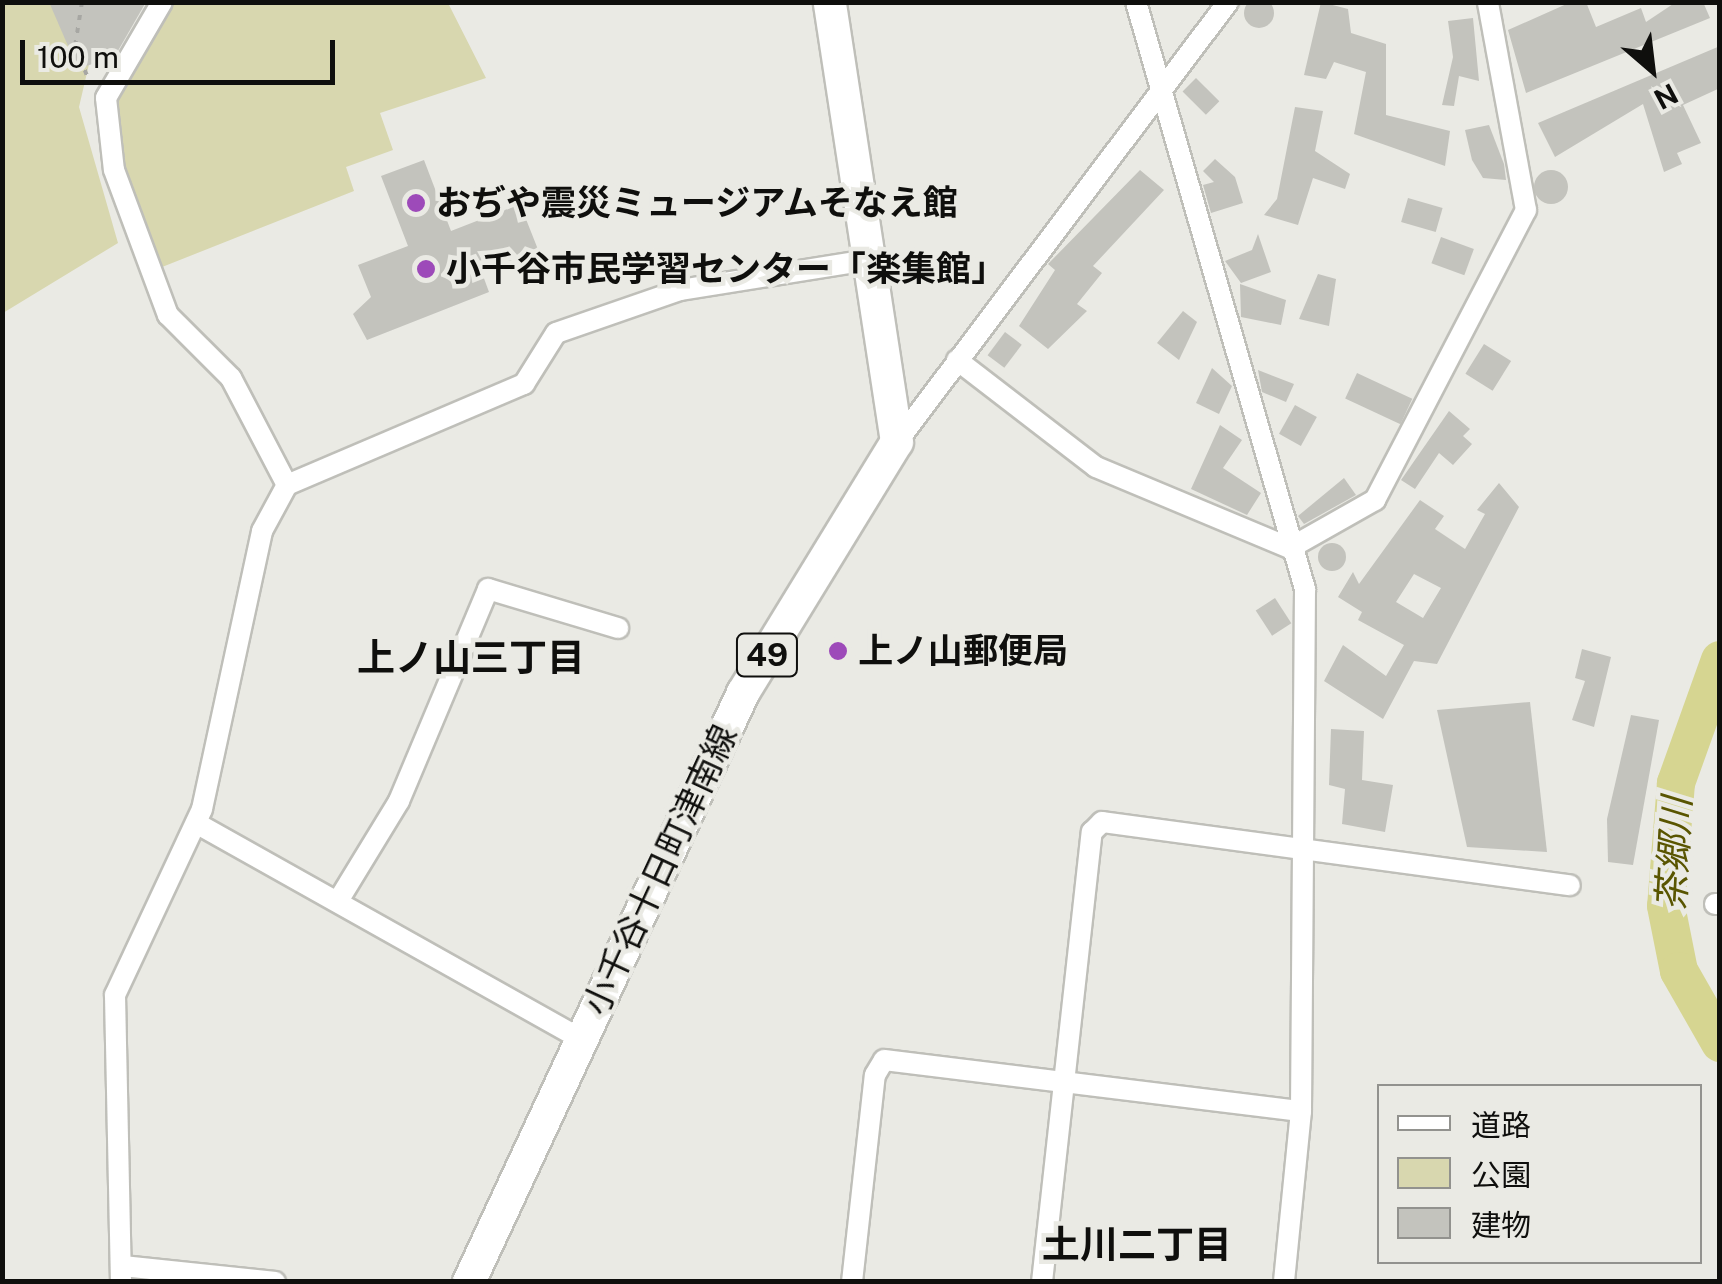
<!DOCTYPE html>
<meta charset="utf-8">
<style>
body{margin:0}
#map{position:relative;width:1722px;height:1284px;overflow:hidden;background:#eaeae4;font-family:"Public Sans","Noto Sans JP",sans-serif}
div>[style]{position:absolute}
.green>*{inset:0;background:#d8d7af}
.river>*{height:38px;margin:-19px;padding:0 19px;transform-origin:19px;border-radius:19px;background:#d6d591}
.building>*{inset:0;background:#c3c3bd;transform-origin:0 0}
.round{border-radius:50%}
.path>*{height:4px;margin-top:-2px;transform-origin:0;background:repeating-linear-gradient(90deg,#a7a7a3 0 5px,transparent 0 13px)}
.roads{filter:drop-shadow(2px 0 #bfbfb9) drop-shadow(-2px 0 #bfbfb9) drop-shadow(0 2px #bfbfb9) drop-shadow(0 -2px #bfbfb9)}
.minor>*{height:20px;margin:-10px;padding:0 10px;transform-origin:10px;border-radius:10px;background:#fff}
.primary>*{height:32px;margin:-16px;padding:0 16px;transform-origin:16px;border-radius:16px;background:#fff}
.dots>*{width:28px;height:28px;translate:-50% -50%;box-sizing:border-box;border:5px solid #eaeae4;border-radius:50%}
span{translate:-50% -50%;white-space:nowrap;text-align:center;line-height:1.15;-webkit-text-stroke:9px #eaeae4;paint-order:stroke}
.shield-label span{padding:2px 8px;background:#eaeae4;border:2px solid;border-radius:8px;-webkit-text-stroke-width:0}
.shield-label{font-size:32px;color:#0f0f0d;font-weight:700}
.poi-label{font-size:35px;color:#0f0f0d;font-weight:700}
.left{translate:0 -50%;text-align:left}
.street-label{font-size:35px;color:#0f0f0d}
.neighbourhood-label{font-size:38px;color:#0f0f0d;font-weight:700}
.water-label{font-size:38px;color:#595501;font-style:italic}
.frame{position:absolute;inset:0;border:5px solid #0f0f0d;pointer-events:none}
.legend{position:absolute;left:1377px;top:1084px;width:325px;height:180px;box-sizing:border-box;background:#eaeae4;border:2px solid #92928e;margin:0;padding:12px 18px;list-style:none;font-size:30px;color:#0f0f0d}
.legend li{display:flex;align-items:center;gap:20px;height:50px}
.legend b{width:50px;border:2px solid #92928e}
.north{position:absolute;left:1602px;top:20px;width:100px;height:100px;-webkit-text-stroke:8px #eaeae4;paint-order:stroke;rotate:152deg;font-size:28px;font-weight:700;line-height:40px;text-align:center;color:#0f0f0d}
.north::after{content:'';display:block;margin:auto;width:35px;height:45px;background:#0f0f0d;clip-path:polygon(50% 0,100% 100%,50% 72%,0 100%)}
.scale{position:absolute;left:20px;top:40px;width:315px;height:45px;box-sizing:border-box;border:5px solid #0f0f0d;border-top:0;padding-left:12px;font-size:30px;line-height:35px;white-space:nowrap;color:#0f0f0d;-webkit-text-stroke:8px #eaeae4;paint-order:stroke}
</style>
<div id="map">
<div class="green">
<div style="clip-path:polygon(3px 3px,126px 3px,93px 47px,79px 107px,118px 243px,3px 313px)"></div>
<div style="clip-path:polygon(156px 3px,448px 3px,486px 78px,380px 113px,393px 150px,346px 167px,354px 191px,152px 271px,105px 120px)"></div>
</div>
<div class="river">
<div style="left:1720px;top:660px;width:131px;rotate:109.7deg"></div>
<div style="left:1676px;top:783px;width:123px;rotate:94.6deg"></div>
<div style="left:1666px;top:906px;width:66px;rotate:78.7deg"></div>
<div style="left:1679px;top:971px;width:83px;rotate:60.3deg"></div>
</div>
<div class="building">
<div class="round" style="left:1244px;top:-2px;width:30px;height:30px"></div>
<div style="clip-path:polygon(49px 2px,146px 2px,115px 56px,78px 69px)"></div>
<div style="clip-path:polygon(1321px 2px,1348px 9px,1351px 33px,1386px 44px,1386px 115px,1450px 131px,1445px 166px,1354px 134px,1366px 72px,1334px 62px,1326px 79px,1304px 75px)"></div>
<div style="clip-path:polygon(1571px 2px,1586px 2px,1596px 27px,1641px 8px,1646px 22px,1676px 2px,1703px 2px,1710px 18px,1526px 93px,1508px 30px)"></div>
<div style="clip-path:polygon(1473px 18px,1479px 81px,1459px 76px,1454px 106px,1442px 105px,1453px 57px,1448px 21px)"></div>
<div style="clip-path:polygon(1720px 46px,1720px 88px,1683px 105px,1701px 143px,1677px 153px,1682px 164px,1664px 172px,1643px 104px,1555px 157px,1538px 123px)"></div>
<div style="left:1196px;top:78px;width:33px;height:19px;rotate:45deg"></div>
<div style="clip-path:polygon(1295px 107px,1323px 111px,1315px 151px,1350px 174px,1345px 189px,1313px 178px,1298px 225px,1264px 215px,1277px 199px)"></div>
<div style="clip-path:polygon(1489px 125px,1504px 164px,1506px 180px,1483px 178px,1472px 160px,1465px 130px)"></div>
<div style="clip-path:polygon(1215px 159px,1235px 177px,1243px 203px,1211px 213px,1203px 185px,1214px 182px,1203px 171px)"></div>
<div style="clip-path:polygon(424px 160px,451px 231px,520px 204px,539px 252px,482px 273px,489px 292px,367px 340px,353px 314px,371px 297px,358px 265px,408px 246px,381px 176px)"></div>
<div style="clip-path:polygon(1140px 170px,1164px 190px,1093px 266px,1102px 273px,1077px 304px,1087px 311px,1048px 349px,1019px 326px,1055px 270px,1048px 264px)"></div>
<div class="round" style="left:1534px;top:170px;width:34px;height:34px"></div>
<div style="left:1408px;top:198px;width:36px;height:25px;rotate:16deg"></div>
<div style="clip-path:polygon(1258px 234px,1271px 272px,1241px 283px,1225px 261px,1252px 250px)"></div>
<div style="left:1441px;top:237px;width:35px;height:28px;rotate:20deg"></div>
<div style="clip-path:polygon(1318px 274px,1336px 279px,1329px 326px,1299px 319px)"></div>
<div style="clip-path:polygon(1240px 284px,1286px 300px,1281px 325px,1241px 317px)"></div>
<div style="clip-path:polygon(1183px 311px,1197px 322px,1179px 360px,1157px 343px)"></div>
<div style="left:1005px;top:332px;width:21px;height:29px;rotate:37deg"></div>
<div style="left:1484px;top:344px;width:32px;height:35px;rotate:32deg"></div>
<div style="clip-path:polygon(1212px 368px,1232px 386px,1219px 414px,1196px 403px)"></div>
<div style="clip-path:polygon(1258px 370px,1294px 384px,1286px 402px,1262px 392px)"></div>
<div style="left:1357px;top:373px;width:61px;height:28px;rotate:25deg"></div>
<div style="left:1295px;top:405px;width:25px;height:33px;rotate:29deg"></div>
<div style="clip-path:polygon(1449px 411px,1470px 429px,1463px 436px,1472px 444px,1453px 465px,1439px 453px,1415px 489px,1401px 480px)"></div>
<div style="clip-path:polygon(1220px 425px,1242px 440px,1223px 468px,1261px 493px,1247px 515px,1191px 489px)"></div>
<div style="clip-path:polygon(1344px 478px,1356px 495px,1304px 524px,1298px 516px)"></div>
<div style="clip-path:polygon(evenodd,1499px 483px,1519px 507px,1437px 664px,1414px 661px,1383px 719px,1324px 681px,1343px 645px,1386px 676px,1404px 645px,1358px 620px,1362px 612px,1338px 597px,1353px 572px,1359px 584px,1420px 500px,1444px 516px,1435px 529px,1465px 549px,1485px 514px,1477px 510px,1499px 483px,1414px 574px,1441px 588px,1423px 618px,1396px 602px,1414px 574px)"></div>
<div class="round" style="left:1318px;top:543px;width:28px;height:28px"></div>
<div style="left:1275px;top:598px;width:30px;height:23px;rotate:57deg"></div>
<div style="clip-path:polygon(1582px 649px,1611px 657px,1594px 727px,1572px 720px,1585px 681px,1575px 678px)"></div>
<div style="clip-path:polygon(1530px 702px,1547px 852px,1467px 847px,1437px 710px)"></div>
<div style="clip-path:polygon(1631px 715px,1659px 720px,1633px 865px,1608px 862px,1607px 819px)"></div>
<div style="clip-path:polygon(1331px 729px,1364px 731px,1362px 780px,1393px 785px,1385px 832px,1342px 824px,1345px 789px,1329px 785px)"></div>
</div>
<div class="path">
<div style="left:82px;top:2px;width:45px;rotate:99deg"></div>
<div style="left:75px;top:46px;width:40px;rotate:68deg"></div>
</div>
<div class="roads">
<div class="minor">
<div style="left:162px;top:2px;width:111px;rotate:120.3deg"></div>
<div style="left:106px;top:98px;width:72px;rotate:83.7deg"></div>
<div style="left:114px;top:170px;width:155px;rotate:69.6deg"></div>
<div style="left:168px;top:315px;width:89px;rotate:45deg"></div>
<div style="left:231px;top:378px;width:121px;rotate:62.4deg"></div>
<div style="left:1136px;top:2px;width:611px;rotate:73.94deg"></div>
<div style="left:1305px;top:589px;width:522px;rotate:90.44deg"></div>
<div style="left:1301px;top:1111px;width:172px;rotate:95.7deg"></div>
<div style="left:957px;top:360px;width:175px;rotate:37.6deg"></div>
<div style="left:1096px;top:467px;width:210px;rotate:22.7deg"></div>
<div style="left:897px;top:442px;width:551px;rotate:-53.05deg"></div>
<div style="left:1290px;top:548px;width:98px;rotate:-29.5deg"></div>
<div style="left:1375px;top:500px;width:327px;rotate:-62.5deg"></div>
<div style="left:1526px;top:210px;width:211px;rotate:-100.4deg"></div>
<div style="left:196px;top:823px;width:441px;rotate:29.3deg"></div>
<div style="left:338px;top:901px;width:117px;rotate:-58.6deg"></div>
<div style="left:399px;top:801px;width:230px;rotate:-67.2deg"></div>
<div style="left:488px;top:589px;width:136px;rotate:16.7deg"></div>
<div style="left:1715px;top:904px;width:5px"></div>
<div style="left:123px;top:1266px;width:153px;rotate:6deg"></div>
<div style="left:121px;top:1282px;width:287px;rotate:-91.2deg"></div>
<div style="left:115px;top:995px;width:205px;rotate:-64.9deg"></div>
<div style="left:202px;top:809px;width:284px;rotate:-77.8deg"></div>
<div style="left:262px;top:531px;width:52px;rotate:-61.5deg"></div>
<div style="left:287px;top:485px;width:258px;rotate:-23.1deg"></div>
<div style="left:524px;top:384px;width:60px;rotate:-57.9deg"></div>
<div style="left:556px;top:333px;width:131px;rotate:-19.1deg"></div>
<div style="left:680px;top:290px;width:189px;rotate:-9.1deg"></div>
<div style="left:852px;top:1282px;width:208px;rotate:-83.7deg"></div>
<div style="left:875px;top:1075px;width:17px;rotate:-59deg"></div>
<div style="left:884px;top:1060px;width:420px;rotate:7deg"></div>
<div style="left:1042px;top:1282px;width:453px;rotate:-83.7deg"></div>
<div style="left:1092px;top:832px;width:14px;rotate:-45deg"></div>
<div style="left:1102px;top:822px;width:472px;rotate:7.7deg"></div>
</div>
<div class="primary">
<div style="left:469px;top:1282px;width:650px;rotate:-65.05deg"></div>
<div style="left:743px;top:693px;width:294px;rotate:-58.5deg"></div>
<div style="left:897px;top:442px;width:445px;rotate:-98.7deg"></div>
</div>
</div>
<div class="dots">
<div style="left:416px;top:203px;background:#9d4ab9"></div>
<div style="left:426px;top:269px;background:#9d4ab9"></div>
<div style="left:838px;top:651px;background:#9d4ab9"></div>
</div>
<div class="shield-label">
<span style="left:767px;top:655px">49</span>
</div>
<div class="poi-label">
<span class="left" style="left:436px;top:203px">おぢや震災ミュージアムそなえ館</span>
<span class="left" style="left:446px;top:269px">小千谷市民学習センター「楽集館」</span>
<span class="left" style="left:858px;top:651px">上ノ山郵便局</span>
</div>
<div class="street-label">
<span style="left:660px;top:870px;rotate:-65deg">小千谷十日町津南線</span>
</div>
<div class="neighbourhood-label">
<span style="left:471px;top:658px">上ノ山三丁目</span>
<span style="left:1137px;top:1245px">土川二丁目</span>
</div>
<div class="water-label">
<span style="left:1674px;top:854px;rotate:-87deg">茶郷川</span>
</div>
<div class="frame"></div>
<ul class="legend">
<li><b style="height:12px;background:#fff"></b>道路</li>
<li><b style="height:28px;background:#d8d7af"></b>公園</li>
<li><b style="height:28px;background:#c3c3bd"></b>建物</li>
</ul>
<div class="north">N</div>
<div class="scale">100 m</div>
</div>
